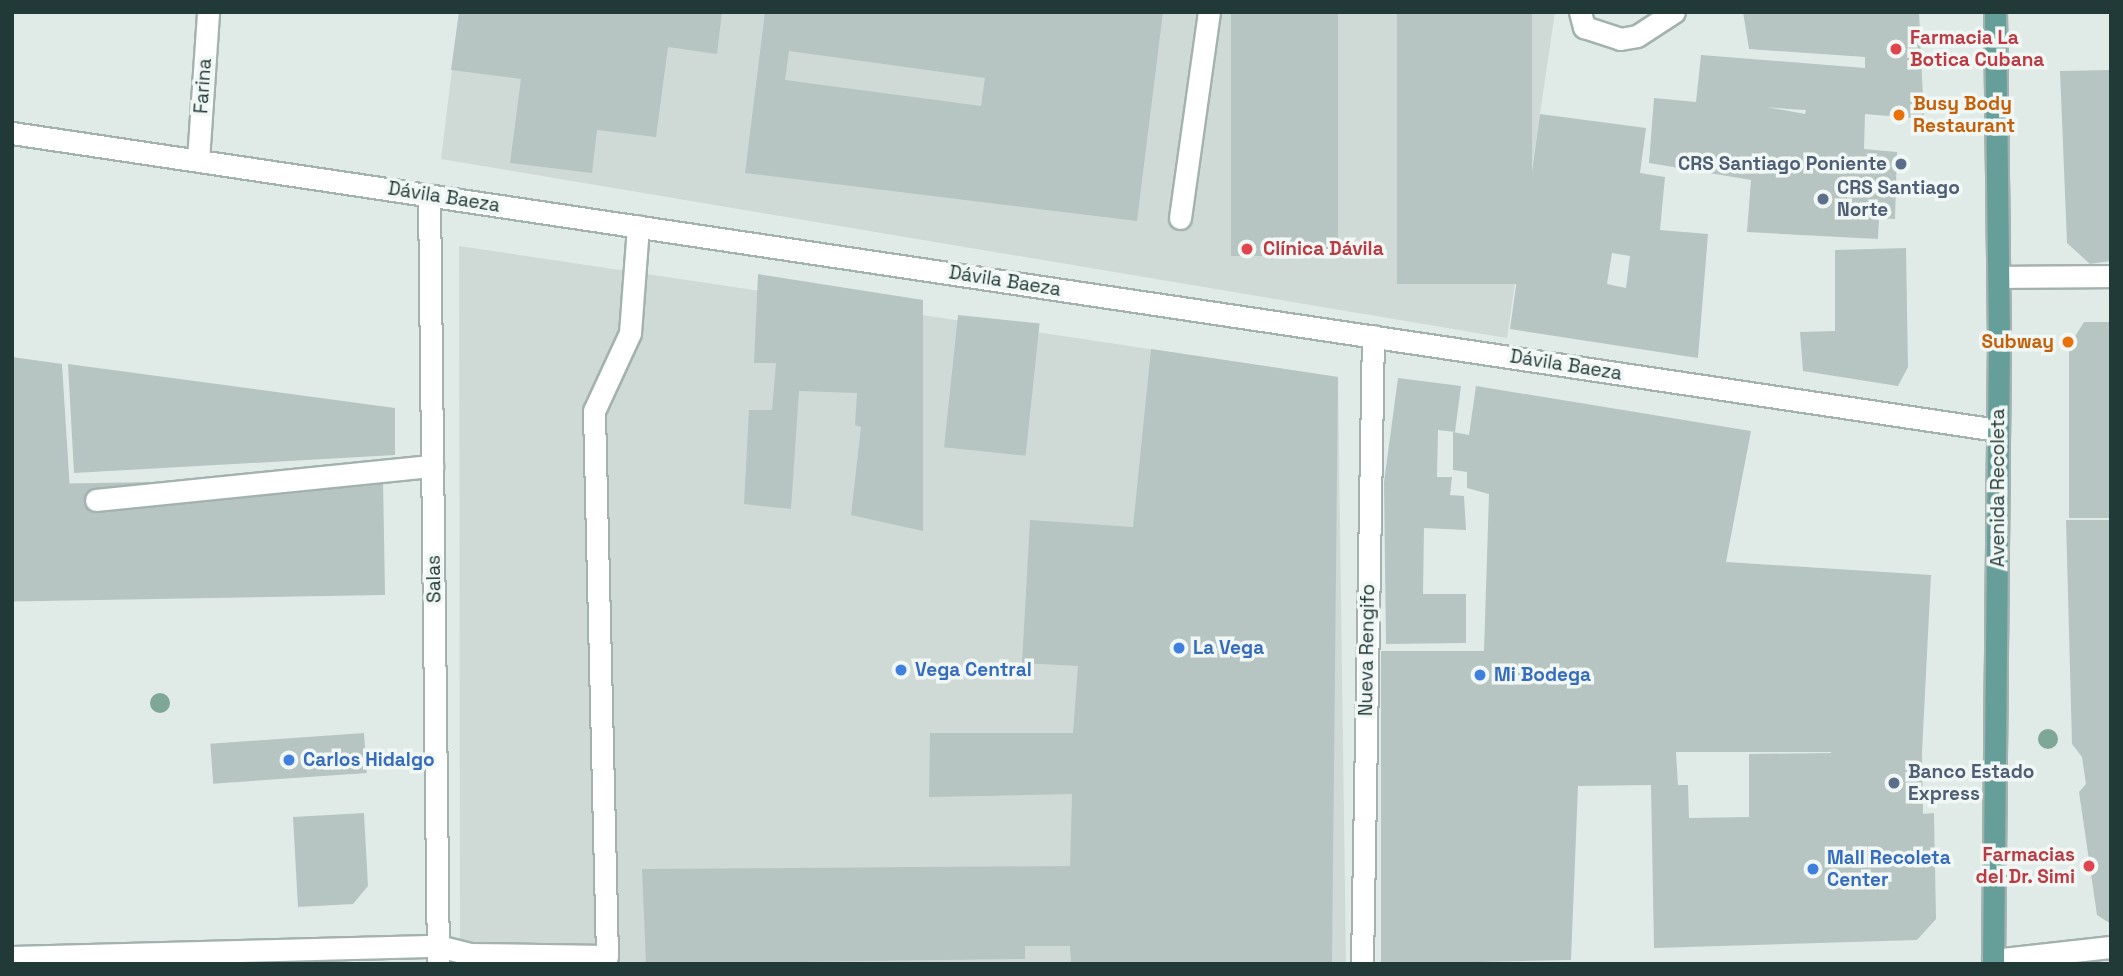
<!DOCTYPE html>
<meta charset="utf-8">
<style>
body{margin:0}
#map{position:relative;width:2123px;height:976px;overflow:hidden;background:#e0ebe8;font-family:"Space Grotesk",sans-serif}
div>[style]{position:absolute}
.built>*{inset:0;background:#cfdad7}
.building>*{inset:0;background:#b6c5c1;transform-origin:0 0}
.roads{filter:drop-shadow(2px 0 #a3b2af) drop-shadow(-2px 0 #a3b2af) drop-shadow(0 2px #a3b2af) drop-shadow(0 -2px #a3b2af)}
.minor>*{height:21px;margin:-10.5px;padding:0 10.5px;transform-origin:10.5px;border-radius:10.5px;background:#fff}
.major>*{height:21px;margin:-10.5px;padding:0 10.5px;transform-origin:10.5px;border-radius:10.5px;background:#669f99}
.trees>*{width:20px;height:20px;margin:-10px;border-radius:50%;background:#7ea795}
.dots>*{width:19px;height:19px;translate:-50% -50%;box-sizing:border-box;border:4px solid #f1f7f5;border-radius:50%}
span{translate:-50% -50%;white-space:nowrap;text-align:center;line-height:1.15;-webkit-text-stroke:7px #f1f7f5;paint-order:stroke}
.health-label{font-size:19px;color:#be3a42;font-weight:700}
.left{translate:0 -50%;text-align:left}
.right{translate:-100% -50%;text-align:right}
.street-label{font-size:19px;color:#213a37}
.food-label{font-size:19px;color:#c56008;font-weight:700}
.service-label{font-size:19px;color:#4e5e75;font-weight:700}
.shop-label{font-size:19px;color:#366cbe;font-weight:700}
.frame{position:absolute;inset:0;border:14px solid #213a37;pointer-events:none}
</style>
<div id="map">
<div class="built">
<div style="clip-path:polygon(459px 12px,1555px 12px,1507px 338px,441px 159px)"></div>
<div style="clip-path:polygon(459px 246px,1338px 377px,1346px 964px,460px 964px)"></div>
</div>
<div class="building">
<div style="clip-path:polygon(459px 12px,722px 12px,717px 54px,668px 47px,656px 137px,597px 130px,592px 173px,510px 163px,521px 79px,451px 70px)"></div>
<div style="clip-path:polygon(evenodd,765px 12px,1163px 12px,1137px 221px,745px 173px,765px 12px,789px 51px,985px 78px,981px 106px,785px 80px,789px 51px)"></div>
<div style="left:1231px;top:12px;width:107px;height:244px"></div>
<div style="left:1397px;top:12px;width:135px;height:272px"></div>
<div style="clip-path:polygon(evenodd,1743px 12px,1919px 12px,1924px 119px,1865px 114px,1864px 149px,1897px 152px,1895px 219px,1879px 218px,1878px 239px,1747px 232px,1751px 180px,1649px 163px,1654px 98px,1696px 102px,1701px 55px,1865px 68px,1865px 57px,1749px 49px,1743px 12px,1767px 107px,1788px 109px,1806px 110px,1805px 114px,1767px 107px)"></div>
<div style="clip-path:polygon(2111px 70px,2111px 261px,2090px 264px,2067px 243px,2060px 71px)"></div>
<div style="clip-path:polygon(evenodd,1540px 114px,1646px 128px,1640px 173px,1665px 177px,1660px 230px,1708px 234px,1698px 358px,1510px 329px,1540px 114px,1612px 253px,1630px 256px,1626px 288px,1607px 284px,1612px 253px)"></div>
<div style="clip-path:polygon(1906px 248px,1908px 367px,1898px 386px,1803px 371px,1800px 332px,1835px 331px,1835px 250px)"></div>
<div style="clip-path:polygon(758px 274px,923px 300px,923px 531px,851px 515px,861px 427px,855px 425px,857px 393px,799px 391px,791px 509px,744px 504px,749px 410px,772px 410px,776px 363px,754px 363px)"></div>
<div style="left:958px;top:315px;width:82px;height:133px;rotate:6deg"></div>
<div style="clip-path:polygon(2084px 322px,2111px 322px,2110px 518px,2069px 518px,2069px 346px)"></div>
<div style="clip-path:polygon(1151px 349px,1338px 377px,1332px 964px,1071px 964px,1070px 946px,1025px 946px,1025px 959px,646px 964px,642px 869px,1070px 866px,1072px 794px,929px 797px,930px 733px,1073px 733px,1078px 666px,1022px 663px,1030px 520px,1133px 527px)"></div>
<div style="clip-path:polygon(12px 357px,62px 364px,71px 507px,12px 511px)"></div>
<div style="clip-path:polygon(68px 364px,395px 408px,395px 455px,74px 473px)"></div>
<div style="clip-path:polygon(1398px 378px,1461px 386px,1455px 432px,1438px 430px,1437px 477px,1452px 477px,1450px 495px,1464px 496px,1466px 530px,1424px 528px,1423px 594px,1466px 594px,1466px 643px,1386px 644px,1384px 482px)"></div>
<div style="clip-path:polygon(evenodd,1476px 386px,1751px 431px,1726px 562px,1931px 575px,1922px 752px,1923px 814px,1934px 813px,1936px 919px,1917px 940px,1654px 948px,1651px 785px,1578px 786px,1571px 960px,1381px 964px,1381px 651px,1484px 651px,1489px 494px,1467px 488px,1467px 472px,1453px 470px,1453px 432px,1469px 435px,1476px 386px,1676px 752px,1831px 752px,1831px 753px,1749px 754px,1749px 817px,1689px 818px,1688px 785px,1678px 785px,1676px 752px)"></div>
<div style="left:383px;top:478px;width:117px;height:373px;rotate:89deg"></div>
<div style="clip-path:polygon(2066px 520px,2111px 520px,2111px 924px,2097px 915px,2079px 792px,2086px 784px,2082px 757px,2072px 744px)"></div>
<div style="left:364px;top:733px;width:40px;height:154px;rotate:86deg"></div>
<div style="clip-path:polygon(364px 813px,368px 886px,353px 904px,298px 907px,293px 817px)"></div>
</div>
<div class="roads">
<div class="minor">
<div style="left:1580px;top:12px;width:16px;rotate:75deg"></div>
<div style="left:1584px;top:27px;width:38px;rotate:18deg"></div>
<div style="left:1620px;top:39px;width:17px;rotate:-10deg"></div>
<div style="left:1637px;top:36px;width:44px;rotate:-33deg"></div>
<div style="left:12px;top:133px;width:2008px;rotate:8.51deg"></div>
<div style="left:198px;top:160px;width:148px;rotate:-86.1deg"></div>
<div style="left:429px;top:195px;width:769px;rotate:89.33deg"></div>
<div style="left:1180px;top:218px;width:208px;rotate:-82deg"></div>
<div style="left:1999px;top:277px;width:112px;rotate:-0.5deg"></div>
<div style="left:96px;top:500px;width:338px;rotate:-5.8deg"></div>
<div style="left:12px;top:957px;width:426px;rotate:-1.5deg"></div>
<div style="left:438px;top:946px;width:32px;rotate:14deg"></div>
<div style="left:469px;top:954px;width:138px;rotate:0.8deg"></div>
<div style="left:607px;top:956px;width:545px;rotate:-91.37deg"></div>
<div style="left:594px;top:411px;width:86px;rotate:-65.2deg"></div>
<div style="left:630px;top:333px;width:107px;rotate:-85.7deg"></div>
<div style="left:1993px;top:960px;width:119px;rotate:-6.3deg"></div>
<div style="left:1362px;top:964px;width:628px;rotate:-89deg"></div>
</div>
<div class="major">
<div style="left:1993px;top:964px;width:625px;rotate:-89.45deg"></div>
<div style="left:1999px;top:339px;width:327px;rotate:-90.7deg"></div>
</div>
</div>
<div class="trees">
<div style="left:160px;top:703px"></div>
<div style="left:2048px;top:739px"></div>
</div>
<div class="dots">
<div style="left:1896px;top:49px;background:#e0444e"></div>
<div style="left:1899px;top:115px;background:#e8710a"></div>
<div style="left:1901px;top:164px;background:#5c6f8a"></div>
<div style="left:1823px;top:199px;background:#5c6f8a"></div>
<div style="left:1247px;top:249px;background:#e0444e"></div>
<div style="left:2068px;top:342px;background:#e8710a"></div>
<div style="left:1179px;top:648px;background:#3f7fe0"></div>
<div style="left:901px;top:670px;background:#3f7fe0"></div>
<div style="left:1480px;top:675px;background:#3f7fe0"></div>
<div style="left:289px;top:760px;background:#3f7fe0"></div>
<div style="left:1894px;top:783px;background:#5c6f8a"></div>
<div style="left:2089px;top:866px;background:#e0444e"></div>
<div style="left:1813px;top:869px;background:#3f7fe0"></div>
</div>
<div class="health-label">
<span class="left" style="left:1910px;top:49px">Farmacia La<br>Botica Cubana</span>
<span class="left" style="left:1263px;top:249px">Clínica Dávila</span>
<span class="right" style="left:2075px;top:866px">Farmacias<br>del Dr. Simi</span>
</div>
<div class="street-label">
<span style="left:203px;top:86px;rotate:-86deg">Farina</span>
<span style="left:444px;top:197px;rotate:9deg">Dávila Baeza</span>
<span style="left:1005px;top:281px;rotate:9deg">Dávila Baeza</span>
<span style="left:1566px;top:365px;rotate:9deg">Dávila Baeza</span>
<span style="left:1998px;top:488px;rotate:-90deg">Avenida Recoleta</span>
<span style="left:434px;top:579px;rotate:-91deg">Salas</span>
<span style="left:1367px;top:650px;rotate:-89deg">Nueva Rengifo</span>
</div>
<div class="food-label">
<span class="left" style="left:1913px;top:115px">Busy Body<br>Restaurant</span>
<span class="right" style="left:2054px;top:342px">Subway</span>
</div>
<div class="service-label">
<span class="right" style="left:1887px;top:164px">CRS Santiago Poniente</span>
<span class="left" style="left:1837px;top:199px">CRS Santiago<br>Norte</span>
<span class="left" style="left:1908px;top:783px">Banco Estado<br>Express</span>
</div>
<div class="shop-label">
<span class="left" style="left:1193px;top:648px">La Vega</span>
<span class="left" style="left:915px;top:670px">Vega Central</span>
<span class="left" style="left:1494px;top:675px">Mi Bodega</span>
<span class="left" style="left:303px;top:760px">Carlos Hidalgo</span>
<span class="left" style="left:1827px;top:869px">Mall Recoleta<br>Center</span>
</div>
<div class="frame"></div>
</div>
